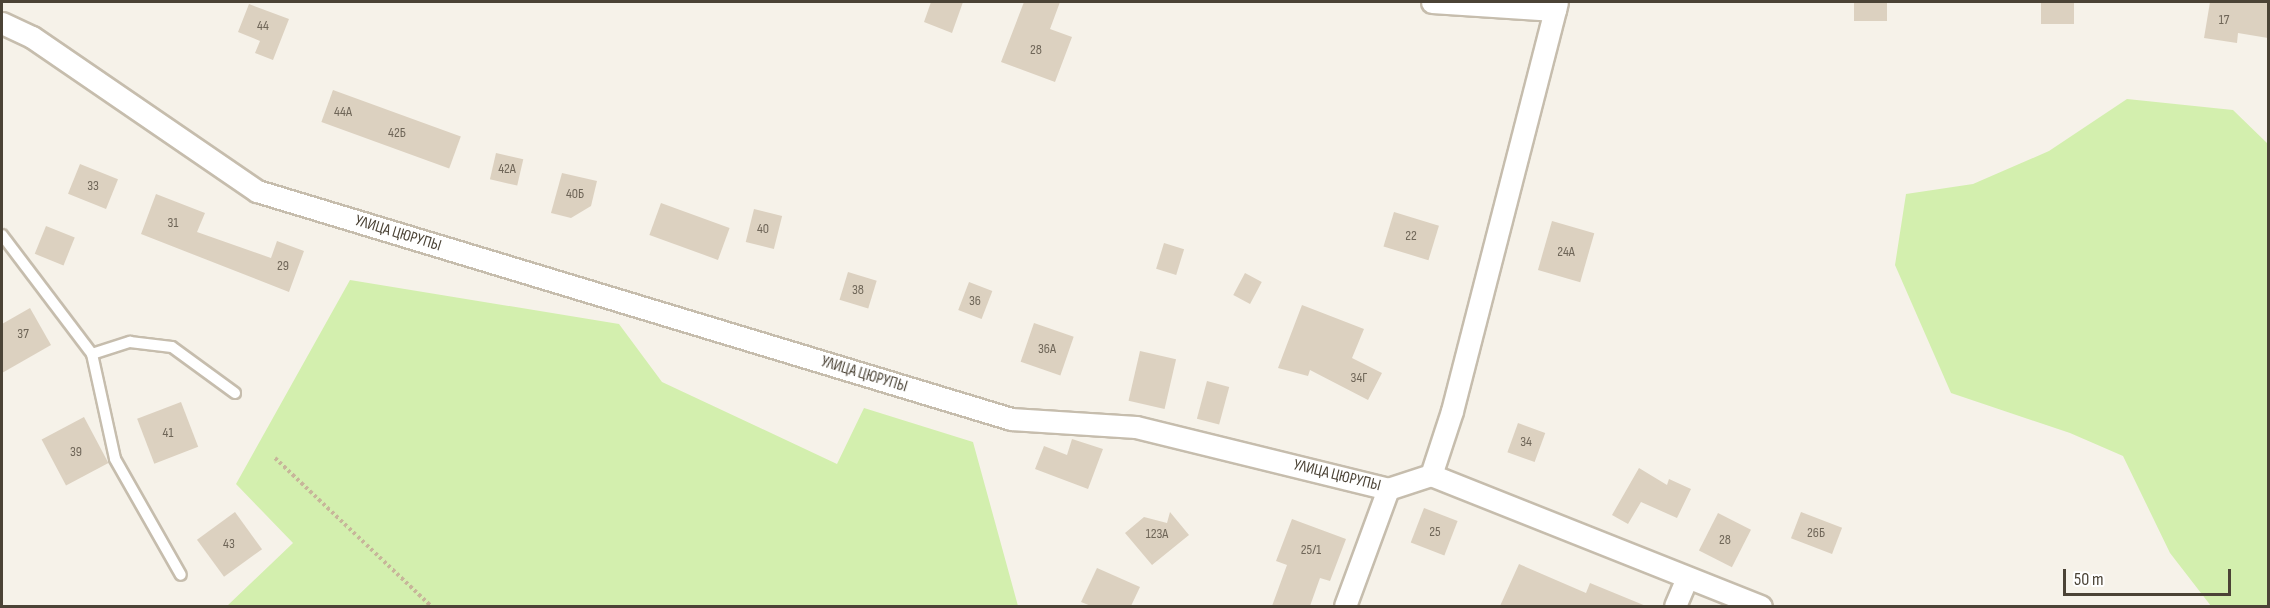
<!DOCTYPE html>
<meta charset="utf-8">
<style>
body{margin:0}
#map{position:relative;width:2270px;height:608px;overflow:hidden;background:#f6f2e9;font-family:"Sofia Sans Condensed",sans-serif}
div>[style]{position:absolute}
.green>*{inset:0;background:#d3efae}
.building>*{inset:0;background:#dcd1c0;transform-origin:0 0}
.path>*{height:4px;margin-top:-2px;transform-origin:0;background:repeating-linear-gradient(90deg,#c7b69a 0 3px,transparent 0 6px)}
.roads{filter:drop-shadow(2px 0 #c6bdad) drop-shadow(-2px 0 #c6bdad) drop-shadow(0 2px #c6bdad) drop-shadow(0 -2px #c6bdad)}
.lane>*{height:10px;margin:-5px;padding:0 5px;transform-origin:5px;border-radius:5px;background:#fff}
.street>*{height:21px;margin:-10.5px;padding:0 10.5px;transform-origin:10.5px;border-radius:10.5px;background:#fff}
span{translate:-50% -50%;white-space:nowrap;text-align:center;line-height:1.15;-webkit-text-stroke:4.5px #fff;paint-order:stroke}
.number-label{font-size:14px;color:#6f6658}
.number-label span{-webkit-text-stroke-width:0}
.street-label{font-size:16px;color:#4b4336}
.frame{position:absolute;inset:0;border:3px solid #4b4336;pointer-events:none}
.scale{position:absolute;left:2063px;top:569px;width:168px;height:27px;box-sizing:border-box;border:3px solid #4b4336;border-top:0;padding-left:8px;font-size:18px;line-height:21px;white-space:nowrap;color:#4b4336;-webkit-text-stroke:4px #fff;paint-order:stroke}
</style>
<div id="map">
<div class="green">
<div style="clip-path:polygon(2127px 99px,2233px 110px,2268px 144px,2268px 606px,2211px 606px,2170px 553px,2123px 456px,2070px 433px,1951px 393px,1895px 265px,1906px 194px,1973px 184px,2049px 151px)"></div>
<div style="clip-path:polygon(350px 280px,619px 324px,662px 382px,837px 464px,864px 408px,973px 442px,1018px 606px,227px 606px,293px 543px,236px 484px)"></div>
</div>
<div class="building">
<div style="clip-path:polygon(931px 2px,963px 2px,952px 33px,924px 22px)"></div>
<div style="clip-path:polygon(1024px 2px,1060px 2px,1050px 29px,1072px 37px,1055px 82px,1001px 62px)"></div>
<div style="left:1854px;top:2px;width:33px;height:19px"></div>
<div style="left:2041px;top:2px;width:33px;height:22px"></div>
<div style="clip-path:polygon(2210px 2px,2268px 2px,2268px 38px,2238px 33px,2237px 43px,2204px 38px)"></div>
<div style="clip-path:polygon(249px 4px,289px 19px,273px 60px,255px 53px,260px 41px,238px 32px)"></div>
<div style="left:333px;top:90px;width:136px;height:34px;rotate:20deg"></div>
<div style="left:496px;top:153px;width:28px;height:27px;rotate:13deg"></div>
<div style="left:80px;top:164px;width:41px;height:32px;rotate:22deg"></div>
<div style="clip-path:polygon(562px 173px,597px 181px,591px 206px,571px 218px,551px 213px)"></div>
<div style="clip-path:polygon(156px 194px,205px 213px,197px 232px,271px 258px,277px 241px,304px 251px,289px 292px,141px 234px)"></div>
<div style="left:661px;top:203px;width:73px;height:34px;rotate:20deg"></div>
<div style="left:754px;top:209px;width:29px;height:34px;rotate:14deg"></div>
<div style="left:1394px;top:212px;width:47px;height:36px;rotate:17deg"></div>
<div style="left:1552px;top:221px;width:44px;height:51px;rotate:16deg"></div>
<div style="left:46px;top:226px;width:31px;height:30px;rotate:22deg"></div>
<div style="left:1164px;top:243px;width:21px;height:27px;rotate:17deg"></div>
<div style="left:848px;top:272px;width:30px;height:29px;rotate:17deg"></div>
<div style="left:1245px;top:273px;width:19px;height:25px;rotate:28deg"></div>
<div style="left:969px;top:282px;width:25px;height:30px;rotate:21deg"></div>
<div style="clip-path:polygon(1302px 305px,1364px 329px,1352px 358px,1382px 373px,1368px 400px,1310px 370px,1308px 376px,1278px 368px)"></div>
<div style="clip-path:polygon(30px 308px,51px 345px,2px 373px,2px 324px)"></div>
<div style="left:1034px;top:323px;width:42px;height:41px;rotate:19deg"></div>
<div style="left:1140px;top:351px;width:37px;height:51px;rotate:13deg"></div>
<div style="left:1207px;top:381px;width:23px;height:39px;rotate:15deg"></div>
<div style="left:181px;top:402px;width:48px;height:47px;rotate:69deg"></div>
<div style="left:84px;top:417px;width:52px;height:48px;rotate:62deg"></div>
<div style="left:1518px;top:423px;width:29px;height:31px;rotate:20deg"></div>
<div style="clip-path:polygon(1072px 439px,1103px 449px,1088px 489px,1035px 469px,1044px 446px,1067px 455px)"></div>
<div style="clip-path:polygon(1639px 468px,1667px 485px,1669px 479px,1691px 489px,1677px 518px,1641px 502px,1628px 524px,1612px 515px)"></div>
<div style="left:1424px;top:508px;width:36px;height:37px;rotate:21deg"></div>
<div style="left:235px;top:512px;width:46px;height:47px;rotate:54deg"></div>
<div style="clip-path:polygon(1170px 512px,1189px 535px,1152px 565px,1125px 533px,1144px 517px,1167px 523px)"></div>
<div style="left:1801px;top:512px;width:44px;height:28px;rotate:21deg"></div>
<div style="left:1718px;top:513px;width:37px;height:42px;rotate:27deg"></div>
<div style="clip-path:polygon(1292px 519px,1346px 539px,1330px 581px,1320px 578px,1310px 606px,1272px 606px,1287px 565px,1276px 561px)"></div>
<div style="clip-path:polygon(1519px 564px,1586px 593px,1590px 583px,1646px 606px,1500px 606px)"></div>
<div style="clip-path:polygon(1097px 568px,1140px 587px,1131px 606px,1091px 606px,1081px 602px)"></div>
</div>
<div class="path">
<div style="left:275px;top:458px;width:215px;rotate:43.5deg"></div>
</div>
<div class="roads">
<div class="lane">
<div style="left:2px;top:235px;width:149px;rotate:52.9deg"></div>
<div style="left:92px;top:354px;width:107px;rotate:77.6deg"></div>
<div style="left:115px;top:459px;width:133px;rotate:60.4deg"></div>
<div style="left:92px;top:354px;width:40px;rotate:-18deg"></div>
<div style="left:130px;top:342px;width:42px;rotate:6.8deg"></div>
<div style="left:172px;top:347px;width:78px;rotate:36.1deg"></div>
</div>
<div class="street">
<div style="left:1432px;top:2px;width:123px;rotate:3.7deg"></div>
<div style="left:1555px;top:10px;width:8px;rotate:-76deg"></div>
<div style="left:2px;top:23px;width:33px;rotate:25deg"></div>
<div style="left:32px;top:37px;width:273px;rotate:34.4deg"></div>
<div style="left:257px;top:191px;width:788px;rotate:16.82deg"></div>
<div style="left:1011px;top:419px;width:125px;rotate:3.7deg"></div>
<div style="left:1136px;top:427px;width:260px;rotate:13.8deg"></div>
<div style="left:1388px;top:489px;width:45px;rotate:-18deg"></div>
<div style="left:1431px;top:475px;width:355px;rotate:21.7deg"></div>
<div style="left:1431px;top:475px;width:67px;rotate:-71.8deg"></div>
<div style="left:1452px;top:411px;width:414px;rotate:-75.6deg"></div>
<div style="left:1345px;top:606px;width:125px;rotate:-69.8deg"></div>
<div style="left:1675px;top:606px;width:30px;rotate:-67deg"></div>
</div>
</div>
<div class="number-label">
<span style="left:2224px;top:20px">17</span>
<span style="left:263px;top:26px">44</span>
<span style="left:1036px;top:50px">28</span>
<span style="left:343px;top:112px">44А</span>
<span style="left:397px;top:133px">42Б</span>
<span style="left:507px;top:169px">42А</span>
<span style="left:93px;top:186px">33</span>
<span style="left:575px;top:194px">40Б</span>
<span style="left:173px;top:223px">31</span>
<span style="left:763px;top:229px">40</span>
<span style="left:1411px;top:236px">22</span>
<span style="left:1566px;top:252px">24А</span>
<span style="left:283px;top:266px">29</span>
<span style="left:858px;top:290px">38</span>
<span style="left:975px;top:301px">36</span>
<span style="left:23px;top:334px">37</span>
<span style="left:1047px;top:349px">36А</span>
<span style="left:1359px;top:378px">34Г</span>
<span style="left:168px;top:433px">41</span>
<span style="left:1526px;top:442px">34</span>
<span style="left:76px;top:452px">39</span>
<span style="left:1435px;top:532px">25</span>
<span style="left:1816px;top:533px">26Б</span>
<span style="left:1157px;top:534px">123А</span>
<span style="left:1725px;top:540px">28</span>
<span style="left:229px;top:544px">43</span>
<span style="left:1311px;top:550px">25/1</span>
</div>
<div class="street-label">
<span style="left:398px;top:234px;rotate:17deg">УЛИЦА ЦЮРУПЫ</span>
<span style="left:864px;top:375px;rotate:17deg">УЛИЦА ЦЮРУПЫ</span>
<span style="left:1337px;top:476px;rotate:14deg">УЛИЦА ЦЮРУПЫ</span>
</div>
<div class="frame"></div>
<div class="scale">50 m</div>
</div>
